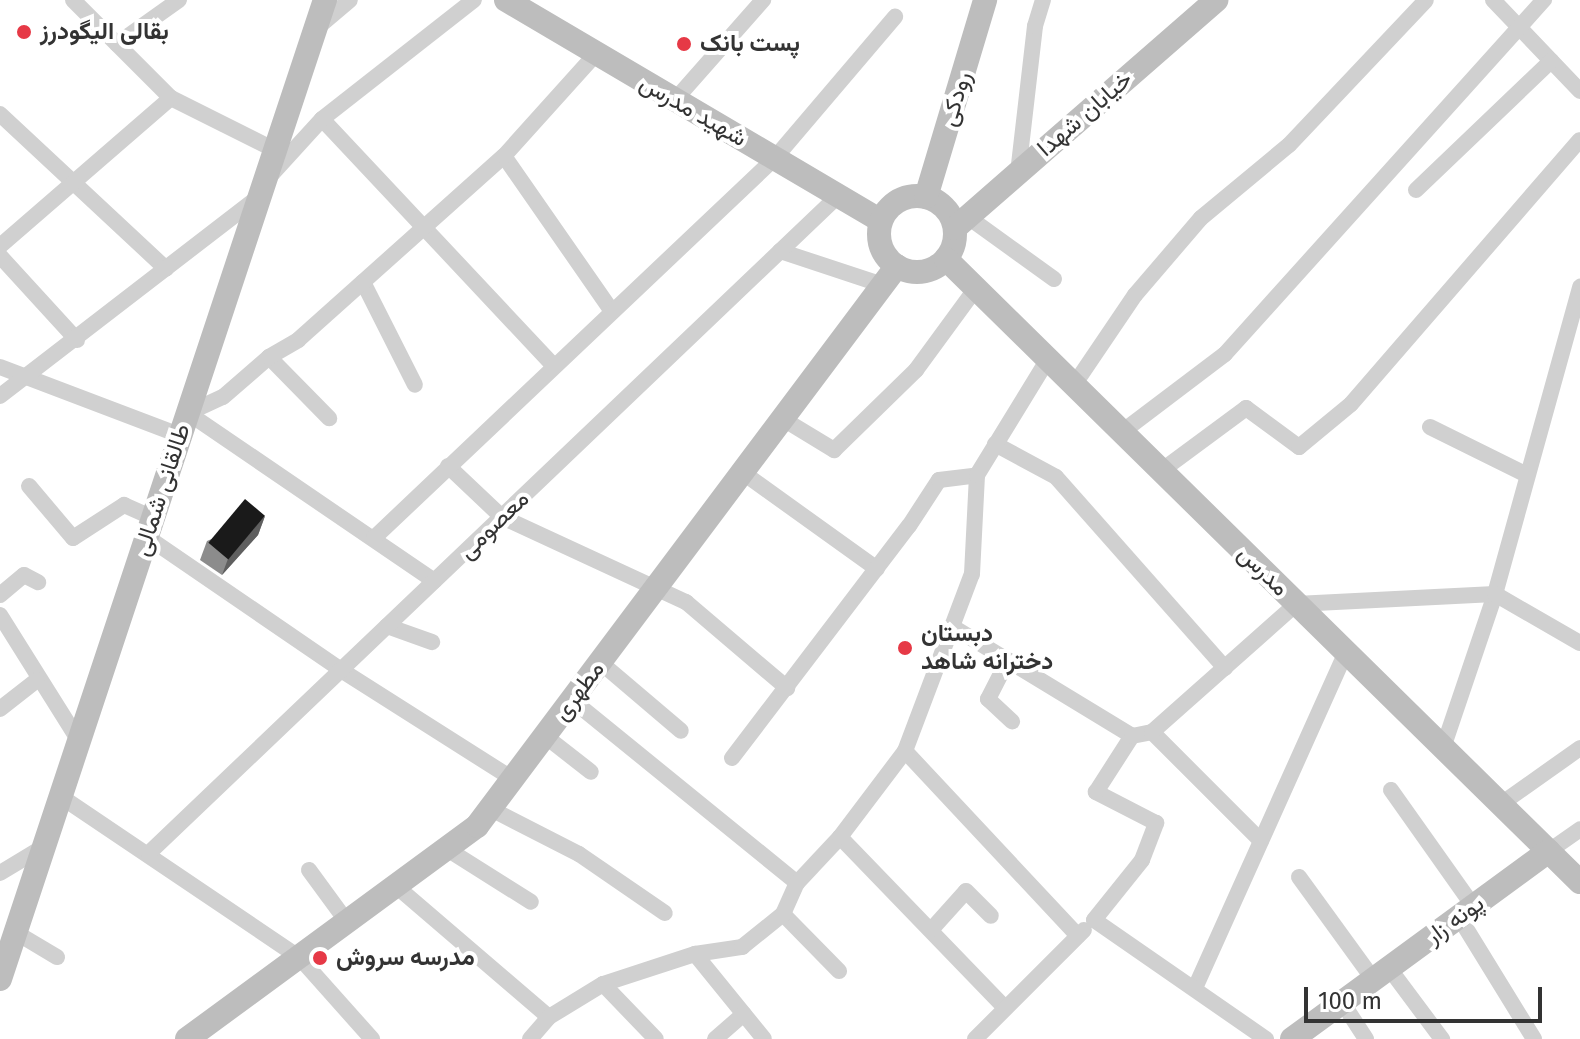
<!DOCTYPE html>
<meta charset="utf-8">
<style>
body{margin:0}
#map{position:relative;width:1580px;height:1039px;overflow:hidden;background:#fff;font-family:"Fira Sans",Vazirmatn,sans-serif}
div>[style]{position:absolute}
.street>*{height:16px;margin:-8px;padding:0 8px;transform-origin:8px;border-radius:8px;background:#d0d0d0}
.secondary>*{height:24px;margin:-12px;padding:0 12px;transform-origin:12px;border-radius:12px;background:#bdbdbd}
.secondary>.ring{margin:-12px;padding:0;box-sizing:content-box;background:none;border:24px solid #bdbdbd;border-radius:50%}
.wall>*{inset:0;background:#8c8c8c}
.shaded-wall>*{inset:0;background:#5f5f5f}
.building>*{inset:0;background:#1a1a1a;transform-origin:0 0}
.dots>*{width:22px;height:22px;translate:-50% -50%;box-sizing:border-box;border:4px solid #fff;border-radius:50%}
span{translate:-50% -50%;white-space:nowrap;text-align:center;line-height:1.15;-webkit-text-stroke:8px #fff;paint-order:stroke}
.poi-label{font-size:24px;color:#333;font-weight:700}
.left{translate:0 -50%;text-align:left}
.street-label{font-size:24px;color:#333}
.scale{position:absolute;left:1304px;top:987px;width:238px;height:36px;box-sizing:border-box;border:4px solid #333;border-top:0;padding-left:10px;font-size:24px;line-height:28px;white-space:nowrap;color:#333;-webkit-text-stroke:6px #fff;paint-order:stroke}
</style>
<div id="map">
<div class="street">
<div style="left:73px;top:0;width:139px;rotate:45deg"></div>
<div style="left:171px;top:98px;width:116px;rotate:26.6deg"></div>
<div style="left:1493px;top:0;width:126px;rotate:46.3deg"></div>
<div style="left:317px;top:28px;width:43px;rotate:-40.3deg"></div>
<div style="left:117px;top:44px;width:76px;rotate:-35.4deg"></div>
<div style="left:674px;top:101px;width:135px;rotate:-48.6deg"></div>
<div style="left:0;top:114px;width:227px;rotate:43deg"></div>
<div style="left:322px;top:119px;width:337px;rotate:46.8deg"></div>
<div style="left:504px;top:156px;width:188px;rotate:55.2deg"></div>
<div style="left:1018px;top:173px;width:148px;rotate:-83.4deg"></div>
<div style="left:1035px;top:26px;width:27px;rotate:-73deg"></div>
<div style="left:270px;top:176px;width:77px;rotate:-47.6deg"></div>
<div style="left:322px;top:119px;width:193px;rotate:-38.1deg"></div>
<div style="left:1416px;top:190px;width:187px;rotate:-43.7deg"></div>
<div style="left:968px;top:217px;width:106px;rotate:35.8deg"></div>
<div style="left:0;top:246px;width:226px;rotate:-40.9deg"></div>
<div style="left:780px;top:251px;width:108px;rotate:18.3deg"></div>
<div style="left:0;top:256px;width:114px;rotate:47.5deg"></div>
<div style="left:363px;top:282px;width:115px;rotate:63.2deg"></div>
<div style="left:269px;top:357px;width:86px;rotate:45.5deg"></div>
<div style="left:0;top:367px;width:191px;rotate:20.8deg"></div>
<div style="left:1074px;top:385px;width:109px;rotate:-55.9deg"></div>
<div style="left:1135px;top:295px;width:101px;rotate:-49.4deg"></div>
<div style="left:1201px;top:218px;width:114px;rotate:-39.7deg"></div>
<div style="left:1289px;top:145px;width:199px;rotate:-46.6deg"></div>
<div style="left:0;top:396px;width:326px;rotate:-37.6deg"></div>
<div style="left:188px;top:413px;width:38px;rotate:-25deg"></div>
<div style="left:223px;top:397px;width:61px;rotate:-41deg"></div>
<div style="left:269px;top:357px;width:34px;rotate:-30deg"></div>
<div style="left:298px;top:340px;width:276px;rotate:-41.8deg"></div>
<div style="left:504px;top:156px;width:136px;rotate:-48deg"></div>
<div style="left:188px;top:413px;width:298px;rotate:34.3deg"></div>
<div style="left:783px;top:419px;width:60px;rotate:31.3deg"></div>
<div style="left:834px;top:450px;width:115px;rotate:-44.3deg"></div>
<div style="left:916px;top:370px;width:102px;rotate:-53.8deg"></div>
<div style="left:1430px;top:427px;width:106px;rotate:26.3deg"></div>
<div style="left:1122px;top:432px;width:129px;rotate:-37.1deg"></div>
<div style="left:1225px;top:354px;width:477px;rotate:-48deg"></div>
<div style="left:995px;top:444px;width:69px;rotate:28.4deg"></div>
<div style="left:1056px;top:477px;width:255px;rotate:48.5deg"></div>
<div style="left:448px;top:466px;width:74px;rotate:43.4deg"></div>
<div style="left:502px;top:517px;width:203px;rotate:24.8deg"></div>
<div style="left:686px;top:602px;width:133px;rotate:40.4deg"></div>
<div style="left:1161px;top:471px;width:106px;rotate:-36.5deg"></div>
<div style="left:1246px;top:408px;width:66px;rotate:36.3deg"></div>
<div style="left:1299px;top:447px;width:67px;rotate:-39.6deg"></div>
<div style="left:1351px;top:404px;width:349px;rotate:-49.1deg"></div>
<div style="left:742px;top:472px;width:166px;rotate:35.7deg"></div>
<div style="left:29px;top:486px;width:68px;rotate:49.8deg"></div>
<div style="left:73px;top:538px;width:61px;rotate:-32.9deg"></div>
<div style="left:124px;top:505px;width:32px;rotate:24deg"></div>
<div style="left:147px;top:537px;width:235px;rotate:34.4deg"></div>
<div style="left:341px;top:670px;width:204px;rotate:32.4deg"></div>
<div style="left:374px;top:538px;width:551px;rotate:-43.46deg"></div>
<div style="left:774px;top:159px;width:187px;rotate:-49.6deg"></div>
<div style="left:0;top:595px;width:31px;rotate:-40deg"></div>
<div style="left:24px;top:575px;width:16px;rotate:27deg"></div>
<div style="left:0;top:615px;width:149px;rotate:57.9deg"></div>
<div style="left:387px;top:626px;width:48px;rotate:19.6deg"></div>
<div style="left:953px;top:627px;width:210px;rotate:31.3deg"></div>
<div style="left:1008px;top:660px;width:44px;rotate:117.1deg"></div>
<div style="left:988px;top:699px;width:33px;rotate:43deg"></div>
<div style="left:600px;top:662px;width:106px;rotate:40.4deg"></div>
<div style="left:572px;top:700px;width:290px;rotate:39.1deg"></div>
<div style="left:0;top:709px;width:47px;rotate:-38.1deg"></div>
<div style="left:1152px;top:732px;width:154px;rotate:45deg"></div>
<div style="left:545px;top:736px;width:58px;rotate:38deg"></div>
<div style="left:1443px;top:748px;width:163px;rotate:-71.3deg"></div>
<div style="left:1495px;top:594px;width:319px;rotate:-74.5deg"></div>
<div style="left:905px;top:751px;width:253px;rotate:46.9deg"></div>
<div style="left:732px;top:758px;width:292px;rotate:-52.7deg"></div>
<div style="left:909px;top:526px;width:55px;rotate:-56.9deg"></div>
<div style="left:939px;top:480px;width:38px;rotate:-7deg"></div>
<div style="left:1391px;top:790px;width:142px;rotate:54.7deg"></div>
<div style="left:60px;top:796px;width:288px;rotate:34deg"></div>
<div style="left:299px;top:957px;width:110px;rotate:48.3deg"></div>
<div style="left:1501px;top:804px;width:97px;rotate:-35.3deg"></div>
<div style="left:491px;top:809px;width:99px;rotate:27.1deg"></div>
<div style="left:579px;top:854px;width:104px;rotate:34.5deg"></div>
<div style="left:840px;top:837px;width:235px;rotate:46deg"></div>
<div style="left:447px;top:849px;width:99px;rotate:32.2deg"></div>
<div style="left:1549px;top:851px;width:38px;rotate:-35deg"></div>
<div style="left:149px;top:853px;width:952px;rotate:-43.64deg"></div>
<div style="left:309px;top:870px;width:64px;rotate:53.8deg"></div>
<div style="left:0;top:873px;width:52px;rotate:-31deg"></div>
<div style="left:1299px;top:877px;width:126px;rotate:54deg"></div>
<div style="left:396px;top:886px;width:201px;rotate:40.6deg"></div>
<div style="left:783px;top:914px;width:80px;rotate:45.5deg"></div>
<div style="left:1459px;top:917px;width:143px;rotate:58.4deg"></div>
<div style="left:931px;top:930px;width:52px;rotate:-48.1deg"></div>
<div style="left:966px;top:891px;width:35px;rotate:45deg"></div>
<div style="left:15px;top:932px;width:49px;rotate:30.8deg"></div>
<div style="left:695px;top:954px;width:109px;rotate:50.9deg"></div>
<div style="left:1389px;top:968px;width:89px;rotate:53.3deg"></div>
<div style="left:603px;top:984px;width:76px;rotate:46.1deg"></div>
<div style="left:1195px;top:988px;width:368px;rotate:-65.8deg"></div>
<div style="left:1342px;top:1002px;width:44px;rotate:57deg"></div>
<div style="left:530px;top:1039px;width:29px;rotate:-49deg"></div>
<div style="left:549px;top:1017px;width:63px;rotate:-31.4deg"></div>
<div style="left:603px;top:984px;width:97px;rotate:-18.1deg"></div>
<div style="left:695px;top:954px;width:48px;rotate:-8.5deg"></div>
<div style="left:742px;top:947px;width:53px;rotate:-38.8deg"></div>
<div style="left:783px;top:914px;width:34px;rotate:-66deg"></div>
<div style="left:797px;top:883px;width:63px;rotate:-46.9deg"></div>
<div style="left:840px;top:837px;width:108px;rotate:-52.9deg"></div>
<div style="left:905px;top:751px;width:189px;rotate:-69.3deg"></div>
<div style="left:972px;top:574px;width:99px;rotate:-87.1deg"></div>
<div style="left:977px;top:475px;width:136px;rotate:-58.5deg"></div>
<div style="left:715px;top:1039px;width:38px;rotate:-41deg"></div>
<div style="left:975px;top:1039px;width:154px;rotate:-45deg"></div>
<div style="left:1266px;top:1039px;width:209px;rotate:-145.3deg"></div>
<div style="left:1094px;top:920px;width:77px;rotate:-51.3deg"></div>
<div style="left:1142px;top:860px;width:40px;rotate:-69deg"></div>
<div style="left:1156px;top:823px;width:68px;rotate:-152.7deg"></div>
<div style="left:1096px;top:792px;width:67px;rotate:-57.3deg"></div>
<div style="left:1132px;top:736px;width:20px;rotate:-11deg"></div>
<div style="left:1152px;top:732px;width:193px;rotate:-41.6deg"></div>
<div style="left:1296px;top:604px;width:199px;rotate:-2.9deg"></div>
<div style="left:1495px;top:594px;width:98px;rotate:30deg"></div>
</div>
<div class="secondary">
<div style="left:506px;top:0;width:435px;rotate:30.5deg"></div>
<div class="ring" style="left:879px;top:196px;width:52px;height:52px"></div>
<div style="left:926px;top:197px;width:206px;rotate:-73.3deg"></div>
<div style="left:955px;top:228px;width:347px;rotate:-41.1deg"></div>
<div style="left:946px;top:259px;width:889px;rotate:44.5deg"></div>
<div style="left:0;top:979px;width:1032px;rotate:-71.64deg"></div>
<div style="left:187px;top:1039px;width:360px;rotate:-36.3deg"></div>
<div style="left:477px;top:826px;width:700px;rotate:-53.13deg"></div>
<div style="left:1292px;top:1039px;width:318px;rotate:-36.2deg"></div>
</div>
<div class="wall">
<div style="clip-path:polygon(265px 516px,258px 535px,222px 575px,200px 560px,207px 541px)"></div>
</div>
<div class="shaded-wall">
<div style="clip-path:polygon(265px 516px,258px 535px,222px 575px,229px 556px)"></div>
</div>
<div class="building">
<div style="left:245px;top:499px;width:26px;height:57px;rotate:40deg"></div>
</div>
<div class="dots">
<div style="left:24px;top:32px;background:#e63946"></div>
<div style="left:684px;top:44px;background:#e63946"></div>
<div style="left:905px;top:648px;background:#e63946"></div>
<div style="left:320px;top:958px;background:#e63946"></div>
</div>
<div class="poi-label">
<span class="left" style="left:40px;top:32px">بقالی الیگودرز</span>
<span class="left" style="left:700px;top:44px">پست بانک</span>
<span class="left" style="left:921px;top:648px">دبستان<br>دخترانه شاهد</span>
<span class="left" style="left:336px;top:958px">مدرسه سروش</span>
</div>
<div class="street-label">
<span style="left:956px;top:99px;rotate:-73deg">رودکی</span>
<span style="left:693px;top:111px;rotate:30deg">شهید مدرس</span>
<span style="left:1085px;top:114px;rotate:-41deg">خیابان شهدا</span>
<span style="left:162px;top:490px;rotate:-72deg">طالقانی شمالی</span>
<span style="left:494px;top:525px;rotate:-44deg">معصومی</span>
<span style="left:1263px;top:571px;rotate:45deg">مدرس</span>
<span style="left:579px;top:691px;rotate:-53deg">مطهری</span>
<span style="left:1455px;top:920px;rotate:-36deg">پونه زار</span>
</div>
<div class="scale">100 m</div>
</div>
